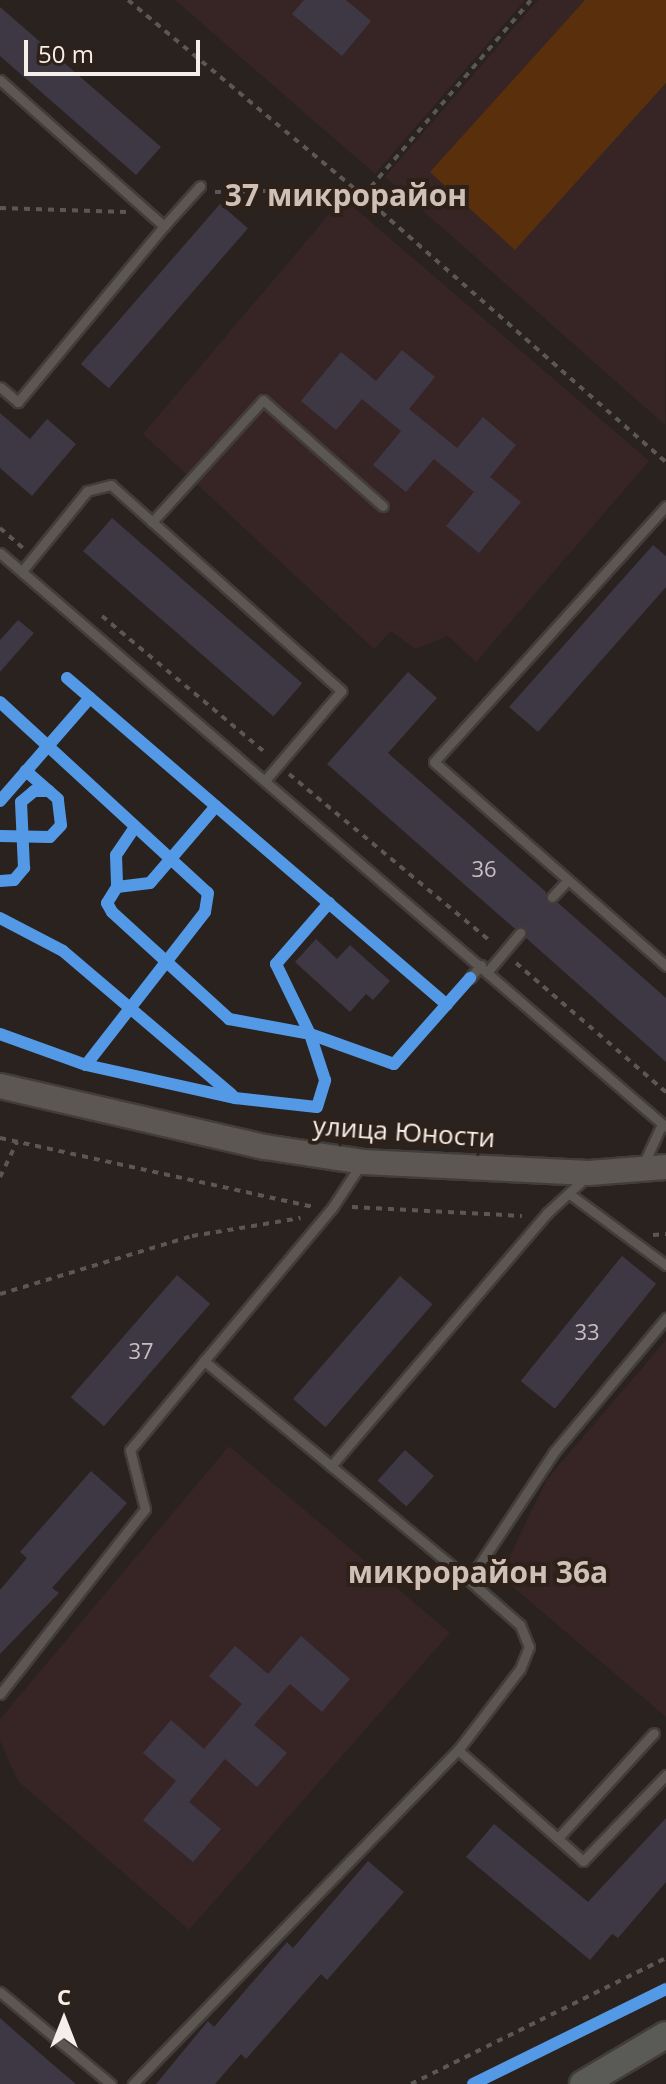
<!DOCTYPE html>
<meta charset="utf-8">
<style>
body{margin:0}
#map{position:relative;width:666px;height:2084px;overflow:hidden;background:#29221e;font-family:"Open Sans",sans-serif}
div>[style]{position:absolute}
.education>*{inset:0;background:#372526}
.green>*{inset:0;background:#592f0c}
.building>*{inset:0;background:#3e3845;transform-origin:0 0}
.path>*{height:4px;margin-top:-2px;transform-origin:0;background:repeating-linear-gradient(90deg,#5b5754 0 6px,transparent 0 12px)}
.roads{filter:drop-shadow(2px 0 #423d3a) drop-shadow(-2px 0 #423d3a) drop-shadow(0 2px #423d3a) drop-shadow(0 -2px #423d3a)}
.service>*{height:9px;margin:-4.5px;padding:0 4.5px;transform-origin:4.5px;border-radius:4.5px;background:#5c5753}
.tertiary>*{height:24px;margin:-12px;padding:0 12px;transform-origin:12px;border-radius:12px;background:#5c5753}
.secondary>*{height:26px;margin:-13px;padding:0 13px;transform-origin:13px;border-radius:13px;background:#5a5a57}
.cycleway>*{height:12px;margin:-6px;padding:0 6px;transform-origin:6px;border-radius:6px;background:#5399e6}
span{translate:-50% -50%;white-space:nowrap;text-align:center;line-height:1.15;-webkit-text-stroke:8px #2d2119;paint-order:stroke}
.number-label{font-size:22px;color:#c8c0c0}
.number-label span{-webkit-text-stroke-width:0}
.street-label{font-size:26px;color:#f6eee9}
.quarter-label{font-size:30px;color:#cfbfb5;font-weight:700}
.north{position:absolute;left:24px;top:1980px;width:80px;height:80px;-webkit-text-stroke:6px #2d2119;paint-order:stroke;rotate:0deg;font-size:22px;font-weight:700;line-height:32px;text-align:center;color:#f6eee9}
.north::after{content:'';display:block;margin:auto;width:28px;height:36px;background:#f6eee9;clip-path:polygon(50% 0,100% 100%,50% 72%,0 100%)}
.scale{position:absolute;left:24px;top:40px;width:176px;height:36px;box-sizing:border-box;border:4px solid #f6eee9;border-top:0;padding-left:10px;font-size:24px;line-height:28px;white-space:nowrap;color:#f6eee9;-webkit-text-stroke:6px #2d2119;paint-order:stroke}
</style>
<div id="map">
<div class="education">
<div style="clip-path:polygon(175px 0,525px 0,375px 174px)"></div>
<div style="clip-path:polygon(538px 0,666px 0,665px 425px,385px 177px)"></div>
<div style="clip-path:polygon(343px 198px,649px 461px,476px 662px,448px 636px,415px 649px,391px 631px,374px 649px,143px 434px)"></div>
<div style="clip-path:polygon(666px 1340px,666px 1717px,500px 1576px,547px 1479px)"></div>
<div style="clip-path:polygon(229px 1446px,450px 1633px,189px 1930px,18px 1781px,0 1741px,0 1719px)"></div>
</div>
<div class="green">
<div style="clip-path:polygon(585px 0,666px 0,666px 83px,515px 250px,430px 172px)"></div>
</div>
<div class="building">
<div style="clip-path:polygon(304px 0,346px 0,371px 21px,342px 56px,292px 14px)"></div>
<div style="clip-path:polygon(0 7px,161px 147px,136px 175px,0 56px)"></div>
<div style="left:220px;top:204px;width:37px;height:212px;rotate:41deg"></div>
<div style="clip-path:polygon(402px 350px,435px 377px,409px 409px,457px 448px,483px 417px,516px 445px,490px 477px,521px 502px,479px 553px,446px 526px,474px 492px,434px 459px,406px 492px,373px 465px,401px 431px,362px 399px,336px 430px,301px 401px,341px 352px,376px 381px)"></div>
<div style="clip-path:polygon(0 413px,30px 439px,47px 419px,76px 444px,32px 496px,0 468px)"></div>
<div style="left:112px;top:518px;width:252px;height:44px;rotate:41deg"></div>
<div style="clip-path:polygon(653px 545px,666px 556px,666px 587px,538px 732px,509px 707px)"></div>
<div style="clip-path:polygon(18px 620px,34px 633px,0 672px,0 640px)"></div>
<div style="clip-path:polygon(408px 672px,437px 698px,388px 753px,546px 892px,548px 903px,557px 902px,666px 998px,666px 1062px,526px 938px,525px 928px,514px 928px,327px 764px)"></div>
<div style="clip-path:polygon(316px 939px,337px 959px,350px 945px,390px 981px,373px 1000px,366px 994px,350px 1012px,295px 962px)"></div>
<div style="left:622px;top:1256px;width:44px;height:161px;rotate:39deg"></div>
<div style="left:177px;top:1275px;width:44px;height:162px;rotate:41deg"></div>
<div style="left:400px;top:1276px;width:43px;height:163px;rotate:41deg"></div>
<div style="left:405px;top:1450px;width:39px;height:41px;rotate:42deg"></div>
<div style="clip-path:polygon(91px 1471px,127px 1503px,52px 1588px,59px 1593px,0 1654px,0 1590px,27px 1558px,20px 1552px)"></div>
<div style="clip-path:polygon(301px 1636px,350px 1679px,322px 1712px,290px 1684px,254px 1725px,287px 1753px,257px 1787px,225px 1759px,189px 1802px,221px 1829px,193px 1862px,143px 1820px,176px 1781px,143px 1753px,171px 1720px,204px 1749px,242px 1704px,209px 1676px,235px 1646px,268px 1674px)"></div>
<div style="clip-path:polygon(666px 1818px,666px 1882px,618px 1938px,612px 1934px,590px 1960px,466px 1857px,494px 1824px,588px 1902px)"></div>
<div style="clip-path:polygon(368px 1861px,404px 1892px,327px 1980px,321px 1974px,246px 2059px,241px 2054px,215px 2084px,156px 2084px,208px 2021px,214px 2027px,287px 1942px,293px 1948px)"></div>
<div style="clip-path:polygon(0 2018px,51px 2063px,76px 2084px,0 2084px)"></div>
</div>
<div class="path">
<div style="left:128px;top:0;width:306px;rotate:39.8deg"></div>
<div style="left:363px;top:196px;width:403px;rotate:41.3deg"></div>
<div style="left:215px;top:192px;width:139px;rotate:-1.2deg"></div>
<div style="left:363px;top:196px;width:258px;rotate:-49.4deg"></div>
<div style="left:0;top:208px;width:126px;rotate:1.8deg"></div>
<div style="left:0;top:528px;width:30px;rotate:41deg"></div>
<div style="left:102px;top:616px;width:215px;rotate:39.9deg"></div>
<div style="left:289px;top:774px;width:263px;rotate:39.7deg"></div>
<div style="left:516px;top:963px;width:198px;rotate:40.7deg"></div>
<div style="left:0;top:1138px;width:321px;rotate:12.4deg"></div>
<div style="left:0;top:1177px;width:39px;rotate:-64deg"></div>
<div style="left:352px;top:1207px;width:170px;rotate:3deg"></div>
<div style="left:653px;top:1235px;width:13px;rotate:-4deg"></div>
<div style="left:0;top:1294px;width:201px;rotate:-16.8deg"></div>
<div style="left:192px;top:1236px;width:110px;rotate:-9.4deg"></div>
<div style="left:411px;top:2084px;width:284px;rotate:-26.3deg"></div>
</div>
<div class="roads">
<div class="service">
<div style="left:0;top:80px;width:220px;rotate:41.7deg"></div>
<div style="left:164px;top:226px;width:229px;rotate:129.7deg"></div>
<div style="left:18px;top:402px;width:23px;rotate:-140deg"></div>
<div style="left:164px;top:226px;width:54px;rotate:-48deg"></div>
<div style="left:666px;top:506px;width:345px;rotate:132.2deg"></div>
<div style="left:434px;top:762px;width:309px;rotate:41.3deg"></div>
<div style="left:152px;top:522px;width:165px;rotate:-47.7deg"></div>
<div style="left:263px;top:400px;width:160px;rotate:41.5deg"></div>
<div style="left:0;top:553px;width:879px;rotate:40.76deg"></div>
<div style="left:22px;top:571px;width:103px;rotate:-50.9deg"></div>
<div style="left:87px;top:491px;width:25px;rotate:-14deg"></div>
<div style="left:111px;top:485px;width:309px;rotate:41.8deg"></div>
<div style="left:341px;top:691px;width:114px;rotate:130.4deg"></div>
<div style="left:552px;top:897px;width:23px;rotate:-47deg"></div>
<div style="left:488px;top:971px;width:50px;rotate:-49.9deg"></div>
<div style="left:470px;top:978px;width:17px;rotate:-50deg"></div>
<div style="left:644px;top:1163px;width:43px;rotate:-65.2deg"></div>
<div style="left:571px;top:1195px;width:118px;rotate:36.4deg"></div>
<div style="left:331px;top:1466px;width:333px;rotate:-49.5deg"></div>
<div style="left:547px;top:1213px;width:52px;rotate:-42.6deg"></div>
<div style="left:469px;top:1580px;width:154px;rotate:-56.4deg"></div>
<div style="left:554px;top:1452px;width:175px;rotate:-50.1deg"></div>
<div style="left:0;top:1694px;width:235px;rotate:-51.9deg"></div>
<div style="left:145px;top:1509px;width:61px;rotate:-104.3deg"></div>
<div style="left:130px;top:1450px;width:116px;rotate:-50.3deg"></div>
<div style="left:458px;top:1750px;width:167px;rotate:41.6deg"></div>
<div style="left:583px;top:1861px;width:120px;rotate:-46deg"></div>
<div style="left:558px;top:1838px;width:142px;rotate:-47.6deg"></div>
<div style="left:0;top:1992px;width:144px;rotate:39.7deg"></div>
<div style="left:133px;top:2084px;width:466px;rotate:-45.8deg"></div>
<div style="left:458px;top:1750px;width:102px;rotate:-52.6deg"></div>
<div style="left:520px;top:1669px;width:24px;rotate:-68deg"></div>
<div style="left:529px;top:1647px;width:24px;rotate:-112deg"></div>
<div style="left:520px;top:1625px;width:68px;rotate:-138.6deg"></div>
<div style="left:469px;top:1580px;width:344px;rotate:-140.4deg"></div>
<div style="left:204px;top:1361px;width:199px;rotate:-50.1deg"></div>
<div style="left:332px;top:1208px;width:53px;rotate:-56.6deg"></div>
</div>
<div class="tertiary">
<div style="left:0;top:1086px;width:272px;rotate:13deg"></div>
<div style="left:265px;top:1147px;width:99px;rotate:8.7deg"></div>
<div style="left:363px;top:1162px;width:226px;rotate:2.8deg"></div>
<div style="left:589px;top:1173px;width:77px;rotate:-4.5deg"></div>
</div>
<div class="secondary">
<div style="left:583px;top:2084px;width:96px;rotate:-30.6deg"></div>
</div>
</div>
<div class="cycleway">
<div style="left:67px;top:678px;width:501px;rotate:40.71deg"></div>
<div style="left:0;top:702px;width:282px;rotate:42.6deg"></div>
<div style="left:208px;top:893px;width:19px;rotate:99deg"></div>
<div style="left:205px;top:912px;width:194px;rotate:127.9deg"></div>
<div style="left:0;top:801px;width:137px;rotate:-48.9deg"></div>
<div style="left:135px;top:827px;width:34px;rotate:124deg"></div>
<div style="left:116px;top:855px;width:32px;rotate:88deg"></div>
<div style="left:117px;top:887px;width:33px;rotate:-7deg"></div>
<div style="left:150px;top:883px;width:101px;rotate:-49.4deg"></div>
<div style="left:0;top:836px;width:50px;rotate:1.1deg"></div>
<div style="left:50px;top:837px;width:16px;rotate:-47deg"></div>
<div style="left:61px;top:825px;width:26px;rotate:-97deg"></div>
<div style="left:58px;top:799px;width:43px;rotate:-138.8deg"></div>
<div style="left:0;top:881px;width:14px;rotate:-4deg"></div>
<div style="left:14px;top:880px;width:16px;rotate:-50deg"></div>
<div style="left:24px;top:868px;width:66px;rotate:-92.6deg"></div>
<div style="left:21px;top:802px;width:17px;rotate:-40deg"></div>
<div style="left:34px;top:791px;width:15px"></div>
<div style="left:117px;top:887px;width:19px;rotate:122deg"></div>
<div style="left:107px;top:903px;width:10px;rotate:61deg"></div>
<div style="left:112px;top:912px;width:159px;rotate:42.4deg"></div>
<div style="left:229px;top:1019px;width:82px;rotate:10.5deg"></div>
<div style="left:310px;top:1034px;width:89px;rotate:19.7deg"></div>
<div style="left:394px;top:1064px;width:115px;rotate:-48.5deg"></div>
<div style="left:0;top:918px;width:71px;rotate:27.6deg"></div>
<div style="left:63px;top:951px;width:222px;rotate:40.4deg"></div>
<div style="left:0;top:1034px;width:91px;rotate:19.8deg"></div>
<div style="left:86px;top:1065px;width:153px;rotate:12.5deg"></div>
<div style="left:235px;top:1098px;width:82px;rotate:6.3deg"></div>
<div style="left:317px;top:1107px;width:28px;rotate:-73deg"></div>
<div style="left:325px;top:1080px;width:48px;rotate:-108.1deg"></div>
<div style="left:310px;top:1034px;width:78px;rotate:-115.9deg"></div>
<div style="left:276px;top:964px;width:81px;rotate:-49deg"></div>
<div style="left:473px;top:2084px;width:215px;rotate:-26.2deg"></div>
</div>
<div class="number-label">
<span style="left:484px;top:869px">36</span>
<span style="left:587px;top:1332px">33</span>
<span style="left:141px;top:1351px">37</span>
</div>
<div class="street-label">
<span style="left:404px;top:1132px;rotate:4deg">улица Юности</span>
</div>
<div class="quarter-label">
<span style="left:346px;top:195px">37 микрорайон</span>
<span style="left:478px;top:1572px">микрорайон 36а</span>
</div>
<div class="north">С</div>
<div class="scale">50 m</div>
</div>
